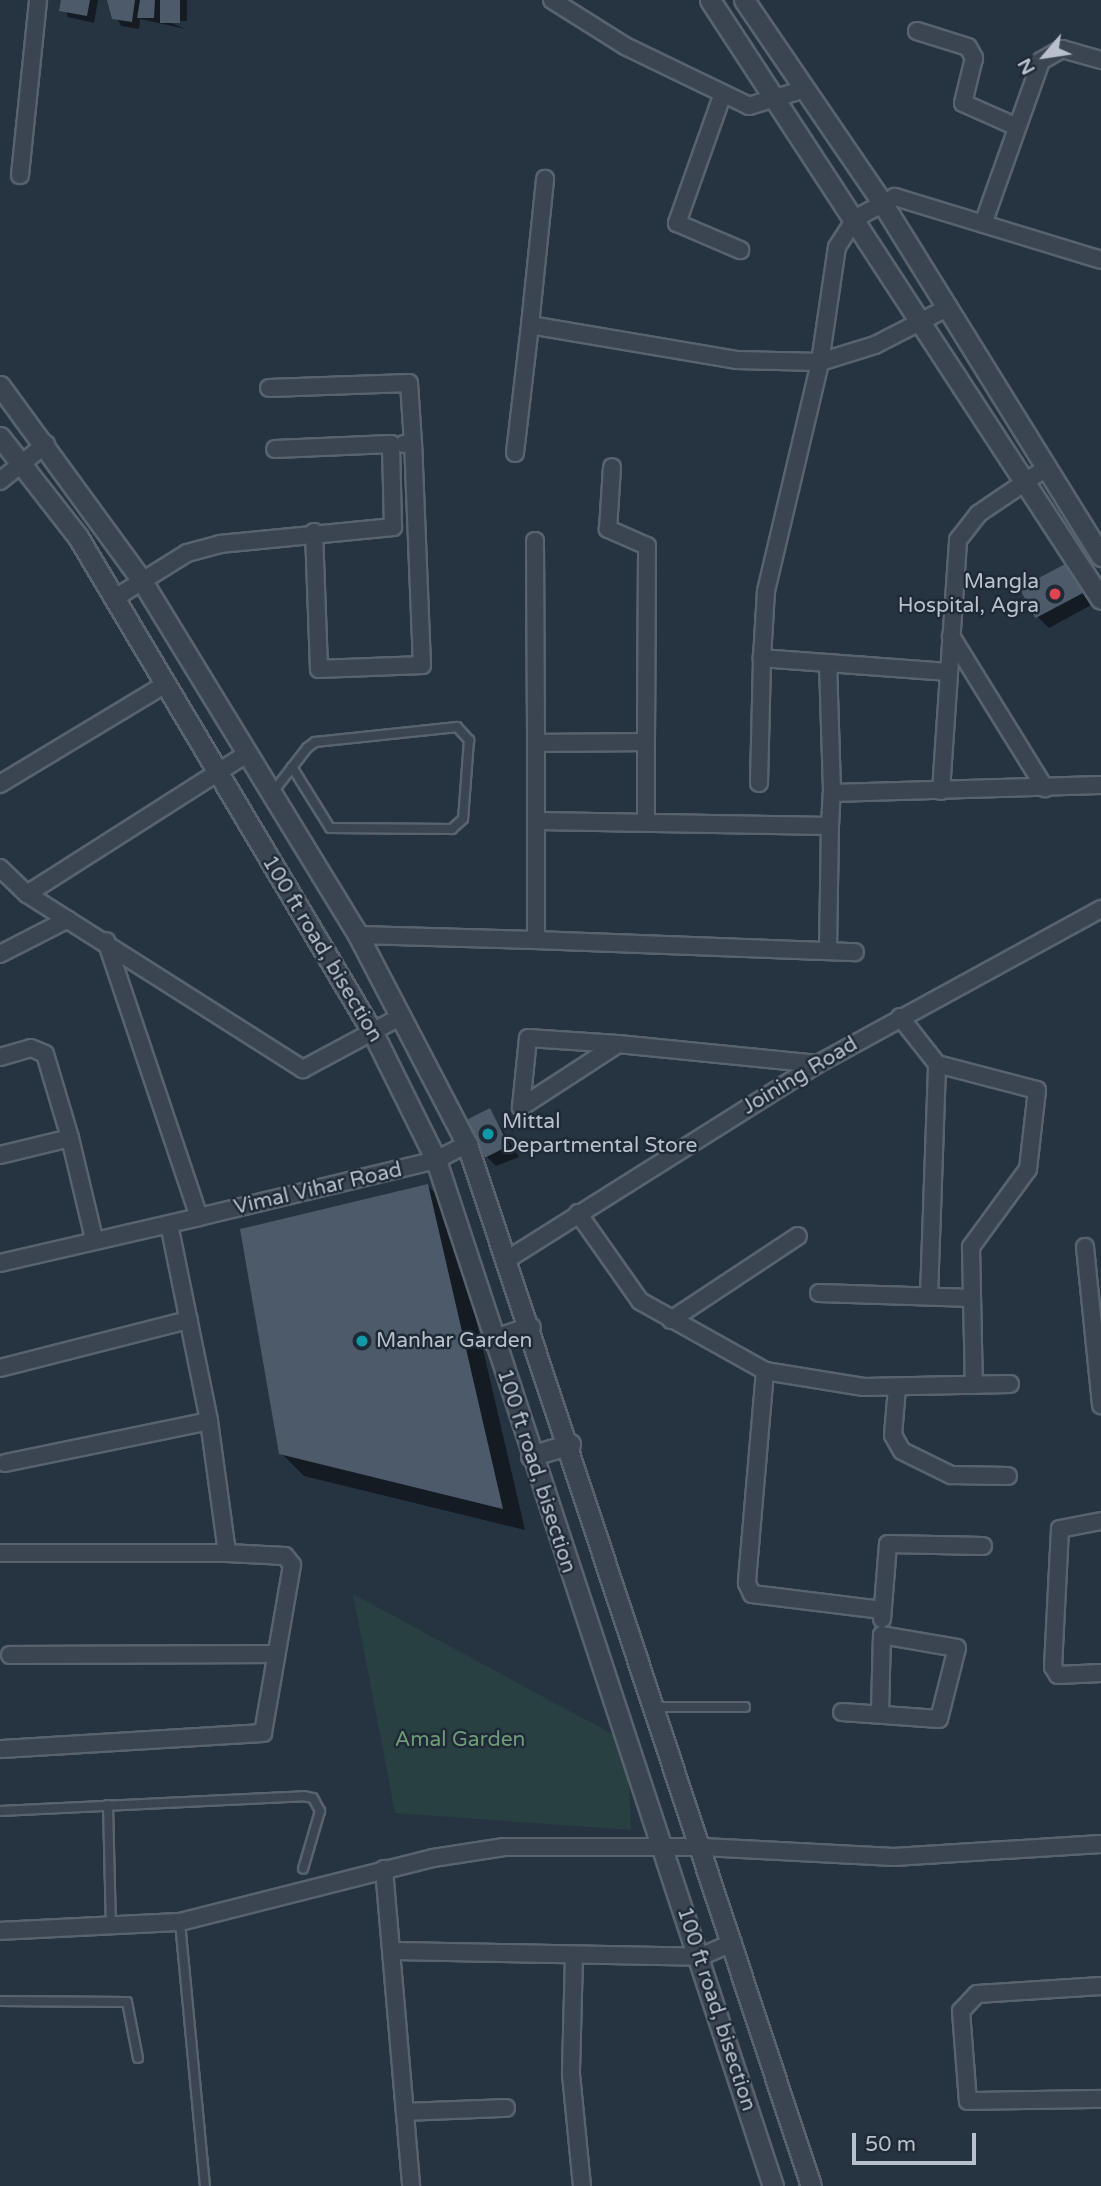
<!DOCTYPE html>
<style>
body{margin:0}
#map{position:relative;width:1101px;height:2186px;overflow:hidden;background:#263341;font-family:"Varela Round",sans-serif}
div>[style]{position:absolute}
.green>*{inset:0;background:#284042}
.shadow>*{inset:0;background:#0007}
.building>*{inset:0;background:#4c5a6a;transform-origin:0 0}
.roads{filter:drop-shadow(2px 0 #58636e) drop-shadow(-2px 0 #58636e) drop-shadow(0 2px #58636e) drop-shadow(0 -2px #58636e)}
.service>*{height:8px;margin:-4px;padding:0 4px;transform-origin:4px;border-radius:4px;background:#3a4551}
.minor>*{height:16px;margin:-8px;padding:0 8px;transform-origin:8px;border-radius:8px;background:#3a4551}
.tertiary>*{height:19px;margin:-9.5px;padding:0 9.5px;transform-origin:9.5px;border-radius:9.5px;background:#3a4551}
.dots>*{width:19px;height:19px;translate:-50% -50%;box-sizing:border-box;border:4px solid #1f2a36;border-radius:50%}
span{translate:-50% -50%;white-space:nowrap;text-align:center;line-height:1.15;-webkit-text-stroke:5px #1f2a36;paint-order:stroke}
.poi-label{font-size:21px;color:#b7c0cb}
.right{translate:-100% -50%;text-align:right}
.left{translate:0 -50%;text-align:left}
.street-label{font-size:21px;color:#b7c0cb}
.park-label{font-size:21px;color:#6e9c77}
.north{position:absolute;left:1010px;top:21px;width:70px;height:70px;-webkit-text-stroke:5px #1f2a36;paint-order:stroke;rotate:241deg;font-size:19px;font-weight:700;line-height:28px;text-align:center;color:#b7c0cb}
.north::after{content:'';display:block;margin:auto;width:24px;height:32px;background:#b7c0cb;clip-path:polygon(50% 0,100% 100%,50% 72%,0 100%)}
.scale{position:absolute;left:852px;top:2133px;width:124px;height:32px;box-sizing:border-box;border:4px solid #b7c0cb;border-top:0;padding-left:9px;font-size:21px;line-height:24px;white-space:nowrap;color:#b7c0cb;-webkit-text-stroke:5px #1f2a36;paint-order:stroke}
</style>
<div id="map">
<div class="green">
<div style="clip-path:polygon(353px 1594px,627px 1742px,631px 1830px,395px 1813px)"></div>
</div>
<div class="shadow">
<div style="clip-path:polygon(63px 0,98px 0,94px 23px,68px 17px)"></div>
<div style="clip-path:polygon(109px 0,187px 0,187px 21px,166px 21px,186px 29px,140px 19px,139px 29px,121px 26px)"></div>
<div style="clip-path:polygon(1067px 566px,1093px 604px,1049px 628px,1038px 617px)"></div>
<div style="clip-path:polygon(490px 1110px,519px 1157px,496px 1166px,485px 1155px)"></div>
<div style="clip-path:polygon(428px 1186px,450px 1208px,525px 1530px,304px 1476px,281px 1453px)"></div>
</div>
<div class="building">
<div style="clip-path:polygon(61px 0,90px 0,87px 16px,59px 11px)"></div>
<div style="clip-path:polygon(107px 0,135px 0,132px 22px,112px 19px)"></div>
<div style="clip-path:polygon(140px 0,155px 0,154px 18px,137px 18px)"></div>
<div style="left:160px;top:0;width:20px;height:23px"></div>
<div style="left:1067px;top:563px;width:34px;height:54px;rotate:62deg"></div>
<div style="left:490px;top:1108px;width:42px;height:27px;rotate:63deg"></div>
<div style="clip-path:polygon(428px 1184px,503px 1509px,279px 1454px,240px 1229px)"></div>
</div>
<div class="roads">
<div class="service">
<div style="left:273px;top:792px;width:56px;rotate:-52.3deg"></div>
<div style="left:307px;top:748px;width:10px;rotate:-37deg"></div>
<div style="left:315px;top:742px;width:143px;rotate:-6deg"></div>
<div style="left:457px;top:727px;width:18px;rotate:47deg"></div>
<div style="left:469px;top:740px;width:79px;rotate:94.3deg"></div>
<div style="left:463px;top:819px;width:15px;rotate:138deg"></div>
<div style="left:452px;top:829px;width:122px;rotate:-179.5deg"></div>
<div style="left:330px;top:828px;width:72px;rotate:-121.9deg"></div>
<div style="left:656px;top:1707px;width:89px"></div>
<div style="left:108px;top:1805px;width:121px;rotate:88.6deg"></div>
<div style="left:0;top:1811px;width:304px;rotate:-2.8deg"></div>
<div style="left:304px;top:1796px;width:9px;rotate:13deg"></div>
<div style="left:313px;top:1798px;width:15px;rotate:62deg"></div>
<div style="left:320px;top:1811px;width:60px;rotate:106.3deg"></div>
<div style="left:180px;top:1922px;width:265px;rotate:84.6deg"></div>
<div style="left:0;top:2001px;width:127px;rotate:0.5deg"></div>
<div style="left:127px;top:2002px;width:57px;rotate:78.9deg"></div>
</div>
<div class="minor">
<div style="left:552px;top:0;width:86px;rotate:32.2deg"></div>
<div style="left:625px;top:46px;width:138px;rotate:25.8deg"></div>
<div style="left:749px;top:106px;width:59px;rotate:-16.9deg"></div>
<div style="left:917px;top:31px;width:53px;rotate:17.4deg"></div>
<div style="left:968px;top:47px;width:13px;rotate:61deg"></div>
<div style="left:974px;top:58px;width:46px;rotate:103.7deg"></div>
<div style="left:963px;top:103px;width:57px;rotate:23.9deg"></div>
<div style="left:722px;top:96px;width:135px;rotate:109.5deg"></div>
<div style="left:677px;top:223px;width:69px;rotate:23.2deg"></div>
<div style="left:20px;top:175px;width:176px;rotate:-84.1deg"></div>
<div style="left:983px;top:224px;width:173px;rotate:-70.4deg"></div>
<div style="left:1041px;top:61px;width:24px;rotate:-30deg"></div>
<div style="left:1062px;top:49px;width:41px;rotate:15.8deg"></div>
<div style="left:530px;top:325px;width:147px;rotate:-84.1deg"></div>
<div style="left:269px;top:388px;width:140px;rotate:-2deg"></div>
<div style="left:409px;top:383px;width:61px;rotate:86.2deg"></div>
<div style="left:413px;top:444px;width:9px;rotate:180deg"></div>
<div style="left:515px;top:453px;width:129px;rotate:-83.3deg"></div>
<div style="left:530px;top:325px;width:209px;rotate:9.6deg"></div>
<div style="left:736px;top:360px;width:84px;rotate:1.4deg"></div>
<div style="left:820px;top:362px;width:58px;rotate:-17.2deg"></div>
<div style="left:875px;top:345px;width:83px;rotate:-27.2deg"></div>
<div style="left:0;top:481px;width:59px;rotate:-38.8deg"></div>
<div style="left:314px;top:532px;width:137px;rotate:87.9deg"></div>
<div style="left:319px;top:669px;width:103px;rotate:-2.2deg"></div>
<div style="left:422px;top:665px;width:221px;rotate:-92.3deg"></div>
<div style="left:535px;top:541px;width:202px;rotate:89.7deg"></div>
<div style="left:115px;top:598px;width:85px;rotate:-32deg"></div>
<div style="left:187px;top:553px;width:34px;rotate:-15deg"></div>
<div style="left:220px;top:544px;width:174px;rotate:-5.6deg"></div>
<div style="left:393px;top:527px;width:83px;rotate:-91.4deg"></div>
<div style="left:391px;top:444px;width:116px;rotate:177.5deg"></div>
<div style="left:951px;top:636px;width:179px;rotate:58.3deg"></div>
<div style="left:828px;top:663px;width:130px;rotate:88.2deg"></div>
<div style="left:947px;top:672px;width:186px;rotate:-175.7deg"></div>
<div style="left:762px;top:658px;width:67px;rotate:-86.6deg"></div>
<div style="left:766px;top:591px;width:235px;rotate:-76.7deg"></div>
<div style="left:820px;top:362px;width:116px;rotate:-81.6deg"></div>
<div style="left:837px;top:247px;width:35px;rotate:-57deg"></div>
<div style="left:856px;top:218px;width:44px;rotate:-28.3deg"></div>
<div style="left:895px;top:197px;width:215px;rotate:17deg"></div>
<div style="left:759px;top:783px;width:125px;rotate:-88.6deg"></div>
<div style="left:0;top:784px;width:194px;rotate:-31.1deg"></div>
<div style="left:941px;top:791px;width:252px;rotate:-86.1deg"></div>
<div style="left:958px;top:540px;width:33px;rotate:-52deg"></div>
<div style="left:978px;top:514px;width:82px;rotate:-34.1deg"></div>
<div style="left:538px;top:821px;width:292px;rotate:1deg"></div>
<div style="left:830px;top:826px;width:33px;rotate:-87deg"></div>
<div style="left:832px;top:793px;width:269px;rotate:-1.7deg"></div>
<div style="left:646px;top:822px;width:80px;rotate:-90deg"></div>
<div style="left:0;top:868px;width:37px;rotate:44deg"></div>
<div style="left:27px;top:894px;width:259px;rotate:-32.5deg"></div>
<div style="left:27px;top:894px;width:327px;rotate:32.4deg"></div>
<div style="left:303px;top:1069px;width:112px;rotate:-28.2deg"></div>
<div style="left:358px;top:935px;width:178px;rotate:1.6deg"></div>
<div style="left:536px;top:940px;width:197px;rotate:-90deg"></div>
<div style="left:536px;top:743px;width:110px;rotate:-0.5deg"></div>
<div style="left:646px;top:742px;width:196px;rotate:-89.7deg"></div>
<div style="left:647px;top:546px;width:43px;rotate:-156.4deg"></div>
<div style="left:608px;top:529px;width:62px;rotate:-86.3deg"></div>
<div style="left:536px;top:940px;width:319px;rotate:2.2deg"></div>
<div style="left:828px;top:951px;width:125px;rotate:-89.1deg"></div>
<div style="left:0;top:954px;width:76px;rotate:-27.2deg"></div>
<div style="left:900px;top:1017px;width:60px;rotate:51.8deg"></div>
<div style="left:937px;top:1064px;width:103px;rotate:14.6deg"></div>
<div style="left:1037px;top:1090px;width:80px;rotate:96.5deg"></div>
<div style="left:1028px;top:1169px;width:97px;rotate:126.2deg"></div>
<div style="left:971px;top:1247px;width:138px;rotate:88.8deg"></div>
<div style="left:618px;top:1044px;width:116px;rotate:147deg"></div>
<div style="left:521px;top:1107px;width:69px;rotate:-84.2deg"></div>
<div style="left:528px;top:1038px;width:90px;rotate:3.8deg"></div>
<div style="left:618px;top:1044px;width:201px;rotate:5.7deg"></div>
<div style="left:0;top:1057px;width:32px;rotate:-16deg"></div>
<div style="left:31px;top:1048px;width:15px;rotate:23deg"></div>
<div style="left:45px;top:1054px;width:88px;rotate:73.4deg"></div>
<div style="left:0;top:1155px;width:72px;rotate:-13.7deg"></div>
<div style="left:70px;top:1138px;width:104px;rotate:76.6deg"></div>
<div style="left:578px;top:1213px;width:108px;rotate:54.8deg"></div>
<div style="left:640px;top:1301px;width:143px;rotate:29.2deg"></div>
<div style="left:765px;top:1371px;width:100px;rotate:9.2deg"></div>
<div style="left:864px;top:1387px;width:146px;rotate:-1.2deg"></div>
<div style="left:199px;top:1217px;width:244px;rotate:-13.5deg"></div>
<div style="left:436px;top:1160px;width:35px;rotate:-27deg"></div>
<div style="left:169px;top:1224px;width:201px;rotate:78.5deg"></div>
<div style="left:209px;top:1421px;width:133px;rotate:82.2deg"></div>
<div style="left:1085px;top:1247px;width:159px;rotate:84.2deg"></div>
<div style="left:508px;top:1259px;width:366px;rotate:-32.2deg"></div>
<div style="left:818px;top:1064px;width:323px;rotate:-28.7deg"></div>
<div style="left:0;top:1263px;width:204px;rotate:-13deg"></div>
<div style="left:199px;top:1217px;width:291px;rotate:-108.6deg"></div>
<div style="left:819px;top:1293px;width:153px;rotate:1.9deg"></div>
<div style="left:929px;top:1296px;width:232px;rotate:-88deg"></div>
<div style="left:671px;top:1320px;width:152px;rotate:-33.5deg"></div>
<div style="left:0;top:1368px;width:195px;rotate:-14.3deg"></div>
<div style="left:765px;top:1371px;width:213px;rotate:94.9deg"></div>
<div style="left:747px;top:1583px;width:12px;rotate:66deg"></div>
<div style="left:752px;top:1594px;width:131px;rotate:7deg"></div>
<div style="left:897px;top:1388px;width:47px;rotate:94.9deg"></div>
<div style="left:893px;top:1435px;width:18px;rotate:61deg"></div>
<div style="left:902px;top:1451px;width:55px;rotate:26.1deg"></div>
<div style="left:951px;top:1475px;width:57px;rotate:1deg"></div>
<div style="left:5px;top:1463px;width:208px;rotate:-11.6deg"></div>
<div style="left:1101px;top:1521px;width:42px;rotate:169deg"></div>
<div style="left:1060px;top:1529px;width:138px;rotate:92.9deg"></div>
<div style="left:1053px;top:1667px;width:9px;rotate:58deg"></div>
<div style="left:1058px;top:1675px;width:43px;rotate:-2.7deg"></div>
<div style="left:0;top:1553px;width:227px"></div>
<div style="left:227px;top:1553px;width:58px;rotate:3deg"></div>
<div style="left:285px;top:1556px;width:11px;rotate:52deg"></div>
<div style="left:292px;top:1565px;width:170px;rotate:99.8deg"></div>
<div style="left:263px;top:1733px;width:263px;rotate:176.5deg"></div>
<div style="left:882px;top:1619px;width:75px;rotate:-85.4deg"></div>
<div style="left:888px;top:1544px;width:95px;rotate:1.2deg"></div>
<div style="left:10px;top:1655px;width:266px;rotate:-0.2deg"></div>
<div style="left:842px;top:1712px;width:97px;rotate:4.1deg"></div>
<div style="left:939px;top:1719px;width:73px;rotate:-75.8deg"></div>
<div style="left:957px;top:1648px;width:76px;rotate:-170.2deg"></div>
<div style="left:882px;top:1635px;width:78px;rotate:91.5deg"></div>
<div style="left:384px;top:1869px;width:318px;rotate:85.1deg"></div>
<div style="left:0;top:1931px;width:180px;rotate:-2.9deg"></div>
<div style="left:180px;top:1922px;width:261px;rotate:-14.2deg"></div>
<div style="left:433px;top:1858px;width:72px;rotate:-8.8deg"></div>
<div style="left:504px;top:1847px;width:199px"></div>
<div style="left:703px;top:1847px;width:191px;rotate:3deg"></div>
<div style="left:894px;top:1857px;width:207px;rotate:-3.6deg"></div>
<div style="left:395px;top:1951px;width:305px;rotate:1.1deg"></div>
<div style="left:700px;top:1957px;width:36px;rotate:-24deg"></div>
<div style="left:574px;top:1956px;width:118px;rotate:91.5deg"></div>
<div style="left:571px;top:2074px;width:113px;rotate:84.4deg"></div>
<div style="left:1101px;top:1986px;width:124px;rotate:176.3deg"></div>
<div style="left:977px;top:1994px;width:23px;rotate:133deg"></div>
<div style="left:961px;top:2011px;width:90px;rotate:85.6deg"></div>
<div style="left:968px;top:2101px;width:133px;rotate:-0.9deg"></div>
<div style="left:405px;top:2112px;width:101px;rotate:-2.3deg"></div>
</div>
<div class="tertiary">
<div style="left:710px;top:0;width:715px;rotate:56.87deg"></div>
<div style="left:744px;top:0;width:243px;rotate:55.7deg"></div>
<div style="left:881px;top:201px;width:418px;rotate:58.2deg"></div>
<div style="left:0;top:386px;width:241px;rotate:53.9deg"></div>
<div style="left:142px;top:581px;width:415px;rotate:58.6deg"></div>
<div style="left:358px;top:935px;width:236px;rotate:62.5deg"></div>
<div style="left:467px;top:1144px;width:1097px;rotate:71.73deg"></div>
<div style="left:0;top:437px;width:127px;rotate:52deg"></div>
<div style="left:78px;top:537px;width:577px;rotate:59.26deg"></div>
<div style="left:373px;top:1033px;width:142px;rotate:63.6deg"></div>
<div style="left:436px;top:1160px;width:1080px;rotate:71.82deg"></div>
<div style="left:492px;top:1340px;width:40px;rotate:-18.9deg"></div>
<div style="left:531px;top:1456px;width:41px;rotate:-17.1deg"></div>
</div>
</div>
<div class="dots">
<div style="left:1055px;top:594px;background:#e0444e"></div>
<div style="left:488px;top:1134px;background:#0f9aa8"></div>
<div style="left:362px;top:1341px;background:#0f9aa8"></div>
</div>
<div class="poi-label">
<span class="right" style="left:1039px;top:594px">Mangla<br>Hospital, Agra</span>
<span class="left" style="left:502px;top:1134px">Mittal<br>Departmental Store</span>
<span class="left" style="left:376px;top:1341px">Manhar Garden</span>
</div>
<div class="street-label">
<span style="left:322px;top:949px;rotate:59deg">100 ft road, bisection</span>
<span style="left:800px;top:1076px;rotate:-31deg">Joining Road</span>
<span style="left:318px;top:1189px;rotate:-13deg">Vimal Vihar Road</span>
<span style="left:536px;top:1471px;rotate:72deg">100 ft road, bisection</span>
<span style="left:716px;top:2009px;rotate:72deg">100 ft road, bisection</span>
</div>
<div class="park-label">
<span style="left:460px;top:1740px">Amal Garden</span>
</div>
<div class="north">N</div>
<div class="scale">50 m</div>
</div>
